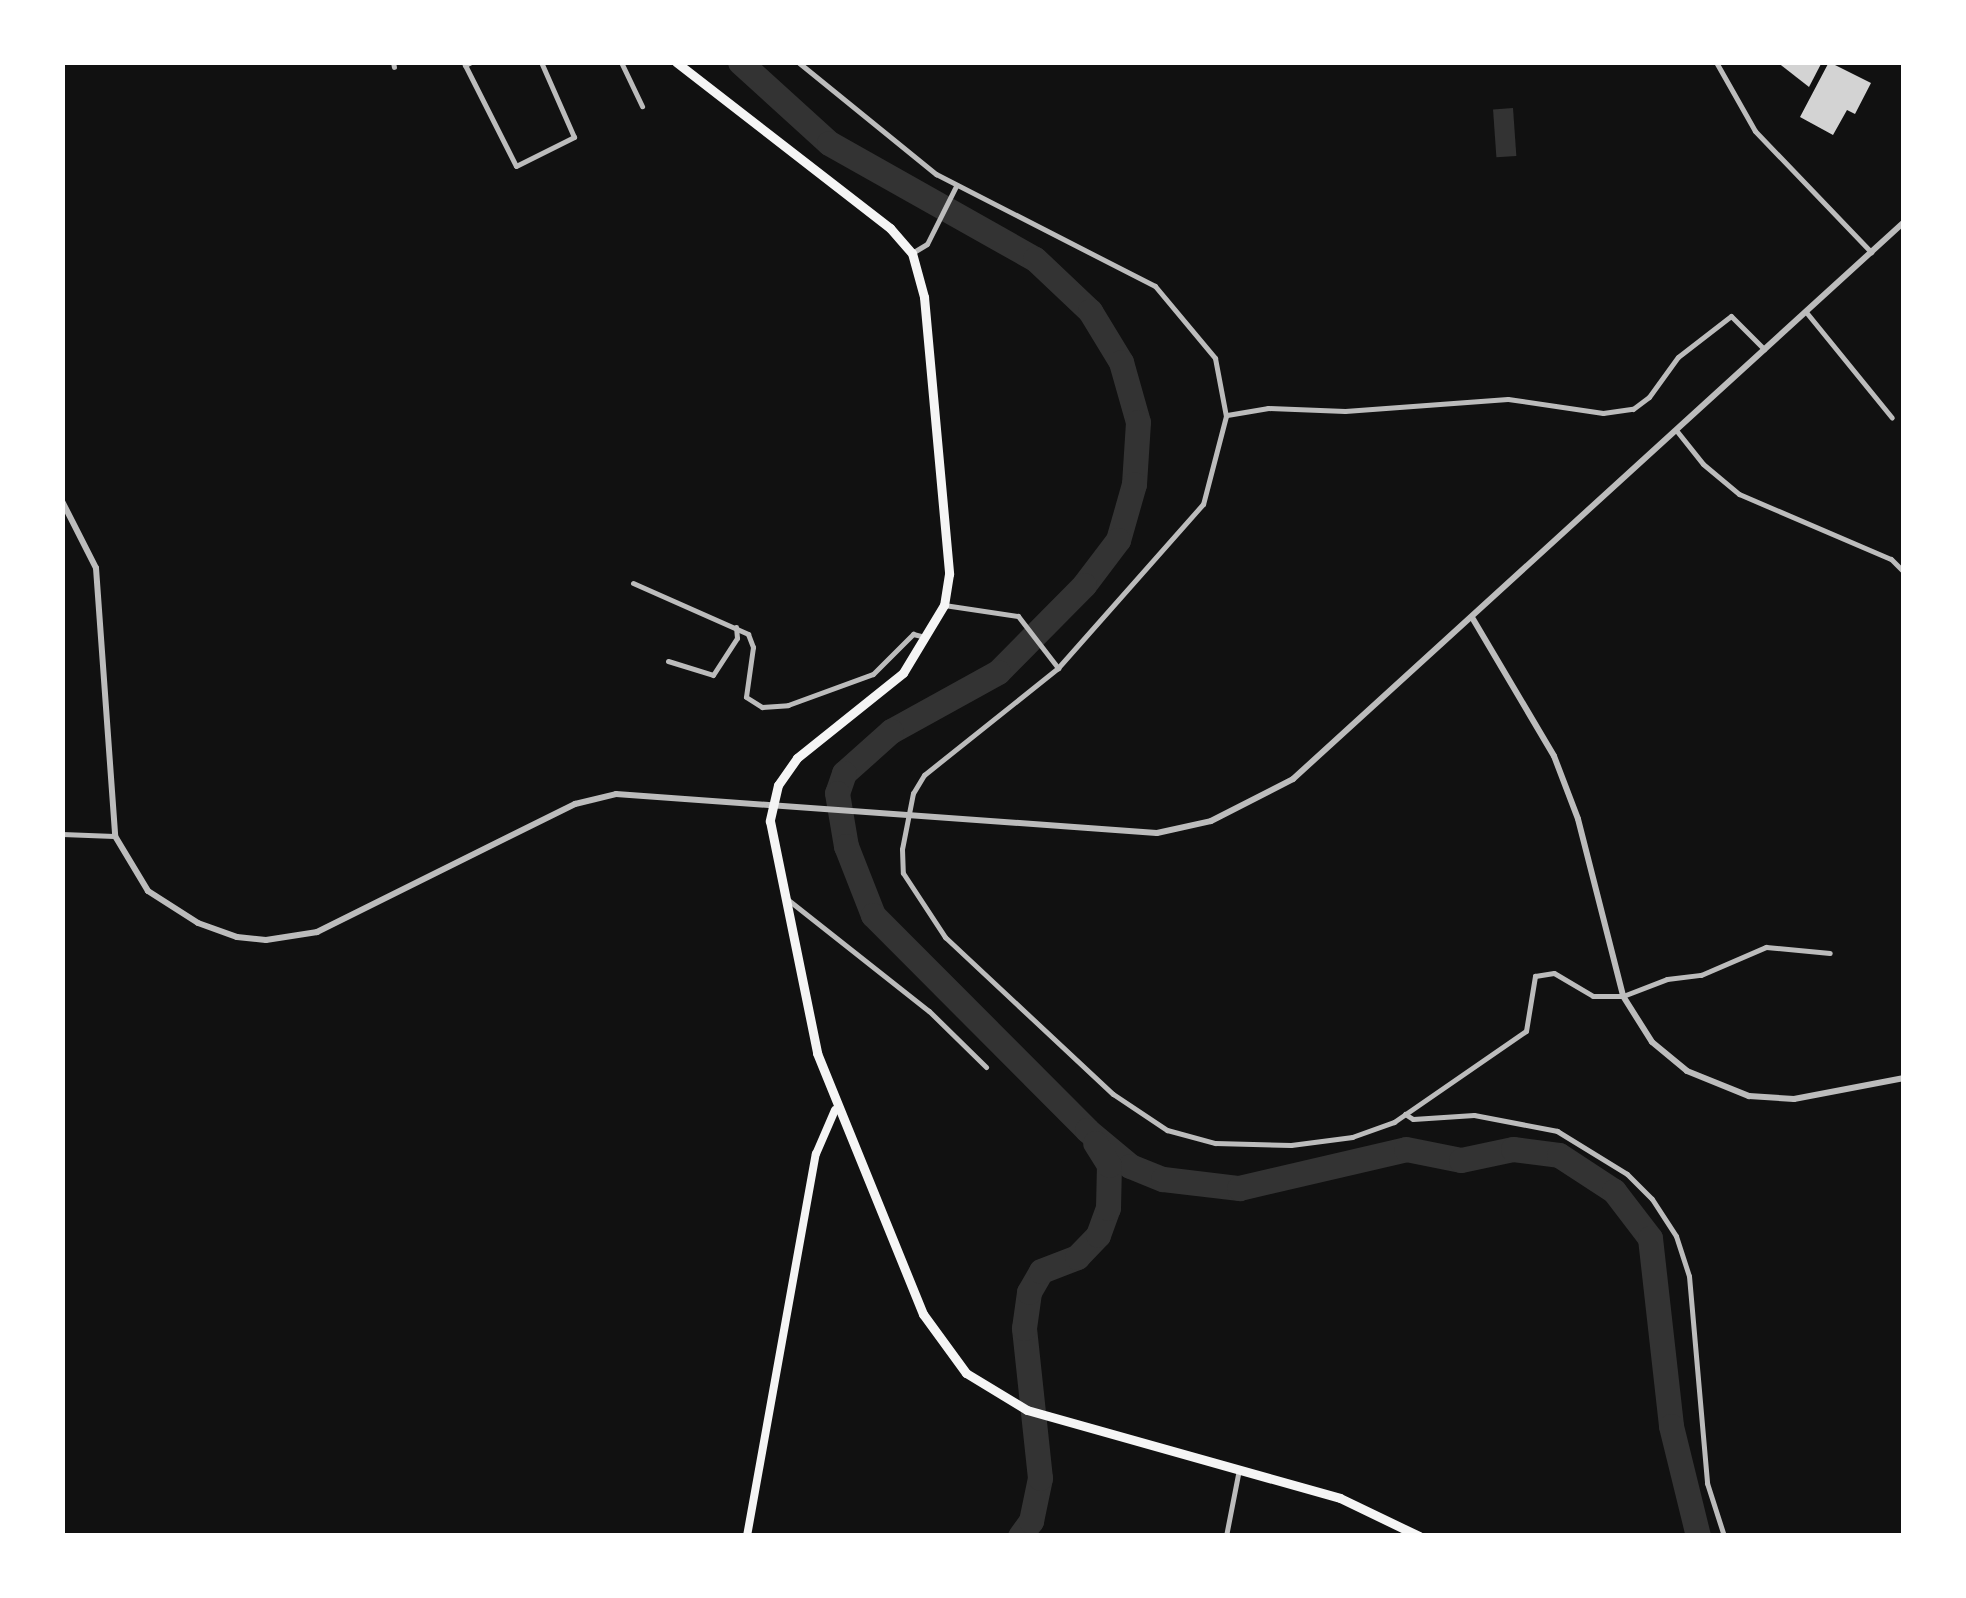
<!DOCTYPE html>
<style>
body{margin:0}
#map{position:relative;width:1966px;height:1598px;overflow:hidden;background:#111;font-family:"Nunito Sans",sans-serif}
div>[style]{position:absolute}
.water>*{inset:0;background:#333;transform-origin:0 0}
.river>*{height:25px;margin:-12.5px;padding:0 12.5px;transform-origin:12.5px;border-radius:12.5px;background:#333}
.building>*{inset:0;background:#d3d3d3}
.minor>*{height:5px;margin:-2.5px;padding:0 2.5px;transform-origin:2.5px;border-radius:2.5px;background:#bcbcbc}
.tertiary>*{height:6px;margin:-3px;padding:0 3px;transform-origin:3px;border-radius:3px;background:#bcbcbc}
.secondary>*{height:8px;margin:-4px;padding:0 4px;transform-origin:4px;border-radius:4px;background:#f5f5f5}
.trunk>*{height:9px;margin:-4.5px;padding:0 4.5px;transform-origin:4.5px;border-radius:4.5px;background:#f5f5f5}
span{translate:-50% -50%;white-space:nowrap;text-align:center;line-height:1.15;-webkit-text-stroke:10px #fff;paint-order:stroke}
.frame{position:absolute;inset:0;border:65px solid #fff;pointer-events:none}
</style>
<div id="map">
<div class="water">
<div style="left:1513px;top:108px;width:48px;height:20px;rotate:86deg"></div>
</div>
<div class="river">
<div style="left:740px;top:62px;width:120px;rotate:42.3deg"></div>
<div style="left:829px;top:143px;width:236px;rotate:29.4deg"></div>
<div style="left:1035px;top:259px;width:76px;rotate:43.4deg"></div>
<div style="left:1090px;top:311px;width:60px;rotate:58.7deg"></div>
<div style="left:1121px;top:362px;width:62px;rotate:74.2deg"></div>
<div style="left:1138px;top:422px;width:62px;rotate:93.7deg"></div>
<div style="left:1134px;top:484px;width:58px;rotate:105.9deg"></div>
<div style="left:1118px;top:540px;width:56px;rotate:127.1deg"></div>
<div style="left:1084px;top:585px;width:122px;rotate:134.7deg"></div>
<div style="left:998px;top:672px;width:122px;rotate:151.1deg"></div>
<div style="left:891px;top:731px;width:63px;rotate:138.2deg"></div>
<div style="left:844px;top:773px;width:21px;rotate:109deg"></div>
<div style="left:837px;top:793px;width:54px;rotate:80.4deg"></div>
<div style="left:846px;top:846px;width:74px;rotate:68.6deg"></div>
<div style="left:873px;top:915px;width:303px;rotate:45.1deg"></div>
<div style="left:1087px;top:1130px;width:56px;rotate:39.9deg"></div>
<div style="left:1130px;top:1166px;width:35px;rotate:22deg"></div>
<div style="left:1163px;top:1179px;width:77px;rotate:6.8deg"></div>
<div style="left:1239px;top:1188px;width:171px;rotate:-13.1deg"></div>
<div style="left:1406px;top:1149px;width:56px;rotate:11.3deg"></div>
<div style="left:1461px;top:1160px;width:53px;rotate:-11.9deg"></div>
<div style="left:1513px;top:1149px;width:46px;rotate:7.4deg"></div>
<div style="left:1559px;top:1155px;width:66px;rotate:33.2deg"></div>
<div style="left:1614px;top:1191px;width:59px;rotate:52.5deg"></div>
<div style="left:1650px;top:1238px;width:189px;rotate:83.6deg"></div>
<div style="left:1671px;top:1426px;width:113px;rotate:76.2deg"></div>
<div style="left:1020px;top:1536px;width:19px;rotate:-54deg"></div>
<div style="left:1031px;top:1521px;width:44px;rotate:-78.2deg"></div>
<div style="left:1040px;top:1478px;width:151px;rotate:-96.1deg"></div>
<div style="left:1024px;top:1328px;width:36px;rotate:-82deg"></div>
<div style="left:1029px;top:1292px;width:24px;rotate:-60deg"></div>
<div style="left:1041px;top:1271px;width:39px;rotate:-21deg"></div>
<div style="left:1077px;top:1257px;width:30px;rotate:-46deg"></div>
<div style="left:1098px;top:1235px;width:29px;rotate:-70deg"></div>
<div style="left:1108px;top:1208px;width:43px;rotate:-88.7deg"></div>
<div style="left:1109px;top:1165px;width:26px;rotate:-122deg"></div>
</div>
<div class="building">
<div style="clip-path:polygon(1777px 62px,1822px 62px,1809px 87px)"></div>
<div style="clip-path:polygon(1829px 62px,1871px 83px,1855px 114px,1847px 110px,1833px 135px,1800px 117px)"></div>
</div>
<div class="minor">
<div style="left:393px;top:62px;width:5px;rotate:79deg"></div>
<div style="left:471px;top:62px;width:7px;rotate:153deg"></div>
<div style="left:465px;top:65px;width:113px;rotate:63.2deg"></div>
<div style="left:516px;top:166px;width:65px;rotate:-26.6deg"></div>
<div style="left:574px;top:137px;width:82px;rotate:-113.7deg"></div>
<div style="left:621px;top:62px;width:49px;rotate:64.5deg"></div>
<div style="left:798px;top:62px;width:178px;rotate:39.1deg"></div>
<div style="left:936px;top:174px;width:246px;rotate:27.1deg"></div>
<div style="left:1155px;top:286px;width:94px;rotate:50.2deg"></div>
<div style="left:1215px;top:358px;width:59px;rotate:79.3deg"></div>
<div style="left:1226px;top:416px;width:91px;rotate:104.6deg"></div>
<div style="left:1203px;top:504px;width:219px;rotate:131.5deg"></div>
<div style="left:1058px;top:668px;width:171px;rotate:141.4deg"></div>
<div style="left:924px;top:775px;width:21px;rotate:121deg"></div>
<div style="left:913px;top:793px;width:57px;rotate:101.1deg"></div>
<div style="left:902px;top:849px;width:24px;rotate:88deg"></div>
<div style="left:903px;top:873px;width:77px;rotate:56.7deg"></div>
<div style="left:945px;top:937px;width:230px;rotate:43.1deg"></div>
<div style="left:1113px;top:1094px;width:65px;rotate:33.7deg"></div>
<div style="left:1167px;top:1130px;width:50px;rotate:15.2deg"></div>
<div style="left:1215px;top:1143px;width:76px;rotate:1.5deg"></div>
<div style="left:1291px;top:1145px;width:62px;rotate:-7.5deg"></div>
<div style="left:1352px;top:1137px;width:45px;rotate:-19.7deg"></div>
<div style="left:1394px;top:1122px;width:160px;rotate:-34.6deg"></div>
<div style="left:1526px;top:1031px;width:56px;rotate:-80.7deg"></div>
<div style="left:1535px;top:976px;width:19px;rotate:-9deg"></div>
<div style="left:1554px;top:973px;width:45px;rotate:30.5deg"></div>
<div style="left:1593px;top:996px;width:30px"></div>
<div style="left:1623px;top:996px;width:47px;rotate:-21.1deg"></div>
<div style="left:1667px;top:979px;width:34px;rotate:-7deg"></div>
<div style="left:1701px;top:975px;width:71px;rotate:-23.3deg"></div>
<div style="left:1766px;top:947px;width:64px;rotate:5.4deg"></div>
<div style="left:1716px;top:62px;width:79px;rotate:60.5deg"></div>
<div style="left:1755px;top:131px;width:168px;rotate:46.2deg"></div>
<div style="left:912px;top:253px;width:17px;rotate:-31deg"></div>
<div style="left:927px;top:244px;width:65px;rotate:-63.4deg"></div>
<div style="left:1806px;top:312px;width:136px;rotate:50.9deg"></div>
<div style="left:1227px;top:415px;width:42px;rotate:-9.7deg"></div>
<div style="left:1268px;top:408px;width:77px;rotate:2.2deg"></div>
<div style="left:1345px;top:411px;width:163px;rotate:-4.2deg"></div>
<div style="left:1508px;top:399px;width:96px;rotate:8.4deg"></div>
<div style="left:1603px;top:413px;width:30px;rotate:-8deg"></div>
<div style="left:1633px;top:409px;width:20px;rotate:-37deg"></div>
<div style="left:1649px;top:397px;width:49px;rotate:-54.1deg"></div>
<div style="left:1678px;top:357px;width:67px;rotate:-37.7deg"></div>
<div style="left:1731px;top:316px;width:47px;rotate:45deg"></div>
<div style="left:1676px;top:430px;width:43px;rotate:51.5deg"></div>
<div style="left:1703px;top:464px;width:47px;rotate:39.8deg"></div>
<div style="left:1739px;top:494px;width:165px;rotate:23.2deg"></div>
<div style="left:1891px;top:559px;width:18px;rotate:45deg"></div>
<div style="left:633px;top:583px;width:126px;rotate:23.9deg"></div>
<div style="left:748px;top:634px;width:14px;rotate:69deg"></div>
<div style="left:753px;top:647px;width:50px;rotate:98deg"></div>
<div style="left:746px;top:697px;width:19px;rotate:32deg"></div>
<div style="left:762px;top:707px;width:26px;rotate:-4deg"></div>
<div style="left:788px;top:705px;width:90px;rotate:-20deg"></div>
<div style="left:873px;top:674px;width:57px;rotate:-45deg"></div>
<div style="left:913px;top:634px;width:12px;rotate:14deg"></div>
<div style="left:944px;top:605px;width:75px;rotate:8.5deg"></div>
<div style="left:1018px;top:616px;width:66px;rotate:52.4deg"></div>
<div style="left:668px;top:661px;width:47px;rotate:17.3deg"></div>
<div style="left:713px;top:675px;width:44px;rotate:-57deg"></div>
<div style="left:737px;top:638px;width:11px;rotate:-95deg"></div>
<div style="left:62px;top:834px;width:52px;rotate:2.2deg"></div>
<div style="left:787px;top:899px;width:181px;rotate:38.3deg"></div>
<div style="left:929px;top:1011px;width:80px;rotate:44.5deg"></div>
<div style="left:1405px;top:1114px;width:9px;rotate:32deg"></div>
<div style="left:1413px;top:1119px;width:61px;rotate:-3.8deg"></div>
<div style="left:1474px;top:1115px;width:85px;rotate:10.9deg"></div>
<div style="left:1557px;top:1131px;width:82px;rotate:31.6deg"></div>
<div style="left:1627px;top:1174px;width:35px;rotate:45deg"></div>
<div style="left:1652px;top:1199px;width:44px;rotate:57deg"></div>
<div style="left:1676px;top:1236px;width:42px;rotate:72deg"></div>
<div style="left:1689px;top:1276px;width:208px;rotate:85deg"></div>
<div style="left:1707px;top:1483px;width:56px;rotate:72.2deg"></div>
<div style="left:1226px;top:1536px;width:63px;rotate:-79deg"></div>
</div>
<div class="tertiary">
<div style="left:62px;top:501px;width:75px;rotate:63.1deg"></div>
<div style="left:96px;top:568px;width:269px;rotate:85.9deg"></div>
<div style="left:115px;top:836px;width:64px;rotate:59deg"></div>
<div style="left:148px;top:891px;width:59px;rotate:32.6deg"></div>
<div style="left:198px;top:923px;width:41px;rotate:19.7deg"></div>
<div style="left:237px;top:937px;width:29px;rotate:6deg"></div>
<div style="left:266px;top:940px;width:52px;rotate:-8.9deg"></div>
<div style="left:317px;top:932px;width:288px;rotate:-26.4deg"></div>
<div style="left:575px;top:804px;width:42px;rotate:-13.7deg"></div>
<div style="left:616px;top:794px;width:542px;rotate:4.12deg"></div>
<div style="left:1157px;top:833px;width:55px;rotate:-12.5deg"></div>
<div style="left:1211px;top:821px;width:92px;rotate:-27.1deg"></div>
<div style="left:1293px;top:779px;width:827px;rotate:-42.35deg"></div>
<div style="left:1473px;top:619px;width:159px;rotate:59.4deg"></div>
<div style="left:1554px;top:756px;width:67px;rotate:69.1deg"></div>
<div style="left:1578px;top:819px;width:183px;rotate:75.7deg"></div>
<div style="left:1623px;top:996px;width:54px;rotate:57.8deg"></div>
<div style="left:1652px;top:1042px;width:45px;rotate:39.6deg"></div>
<div style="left:1687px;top:1071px;width:67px;rotate:22deg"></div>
<div style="left:1749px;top:1096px;width:45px;rotate:3.8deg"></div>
<div style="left:1794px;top:1099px;width:112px;rotate:-10.8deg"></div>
</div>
<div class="secondary">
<div style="left:747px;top:1536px;width:388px;rotate:-79.8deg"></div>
<div style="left:816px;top:1154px;width:48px;rotate:-66.6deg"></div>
</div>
<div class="trunk">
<div style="left:676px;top:62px;width:271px;rotate:37.8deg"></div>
<div style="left:890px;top:228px;width:33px;rotate:49deg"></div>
<div style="left:912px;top:253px;width:46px;rotate:74.7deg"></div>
<div style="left:924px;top:297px;width:278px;rotate:84.8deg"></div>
<div style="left:949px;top:574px;width:31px;rotate:99deg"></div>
<div style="left:944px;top:605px;width:79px;rotate:121.1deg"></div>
<div style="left:903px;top:673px;width:136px;rotate:141.3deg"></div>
<div style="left:797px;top:758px;width:33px;rotate:125deg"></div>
<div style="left:778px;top:785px;width:37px;rotate:103deg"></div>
<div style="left:770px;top:821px;width:237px;rotate:78.5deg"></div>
<div style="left:817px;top:1053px;width:282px;rotate:67.9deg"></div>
<div style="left:923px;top:1314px;width:73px;rotate:53.9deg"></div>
<div style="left:966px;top:1373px;width:71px;rotate:31.2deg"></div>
<div style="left:1027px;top:1410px;width:325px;rotate:15.7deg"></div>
<div style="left:1340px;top:1498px;width:88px;rotate:25.7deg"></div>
</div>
<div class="frame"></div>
</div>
